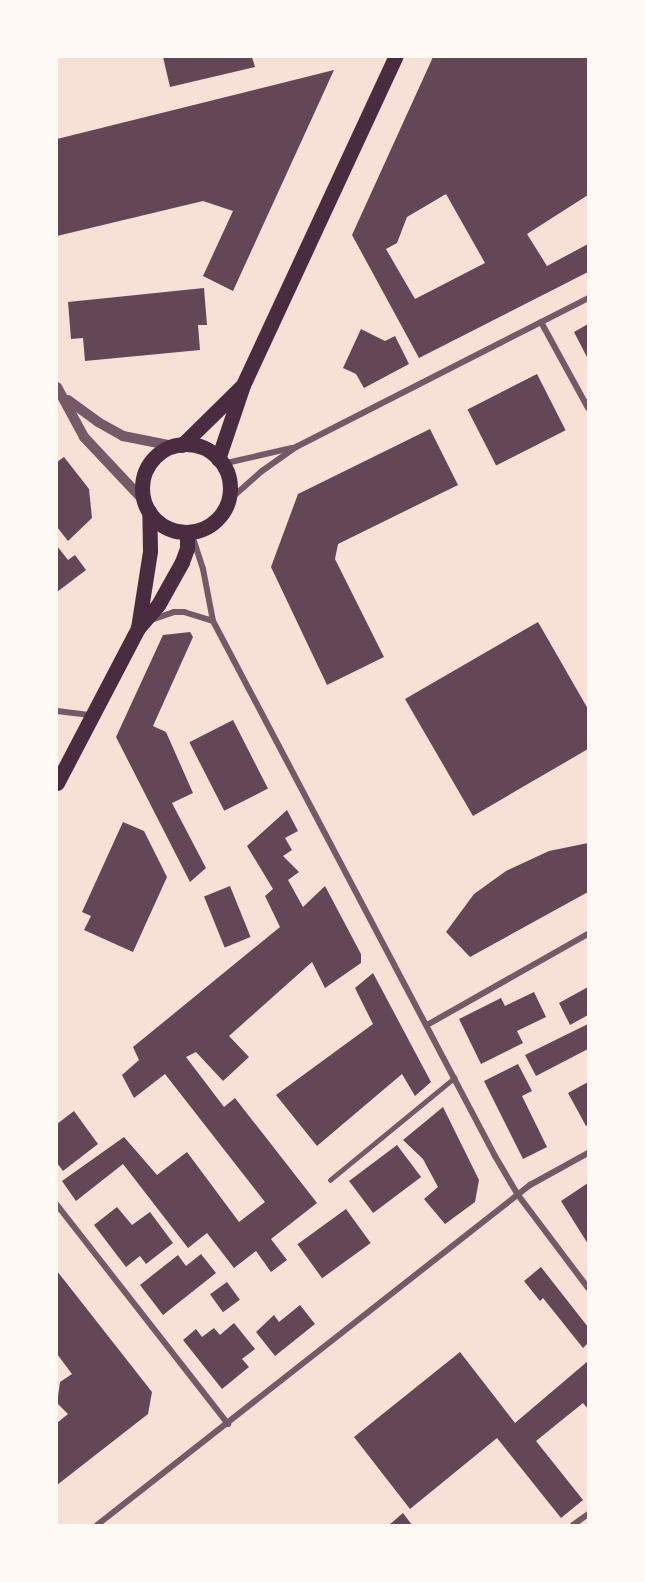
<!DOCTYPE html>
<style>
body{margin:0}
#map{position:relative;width:645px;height:1582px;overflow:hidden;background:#f7e1d7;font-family:Mulish,sans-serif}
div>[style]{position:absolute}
.building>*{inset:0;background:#644757;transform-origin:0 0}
.service>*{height:4.5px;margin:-2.25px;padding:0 2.25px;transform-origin:2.25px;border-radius:2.25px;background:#755966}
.minor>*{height:6px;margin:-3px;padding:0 3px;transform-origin:3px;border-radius:3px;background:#755966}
.tertiary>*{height:10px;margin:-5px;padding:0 5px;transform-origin:5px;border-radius:5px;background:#755966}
.primary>*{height:15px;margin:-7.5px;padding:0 7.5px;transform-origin:7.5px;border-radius:7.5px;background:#4a2c40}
.primary>.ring{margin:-7.5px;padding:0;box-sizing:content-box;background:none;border:15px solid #4a2c40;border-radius:50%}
span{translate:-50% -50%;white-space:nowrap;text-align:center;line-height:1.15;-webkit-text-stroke:4.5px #fffaf5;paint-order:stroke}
.frame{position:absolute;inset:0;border:58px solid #fffaf5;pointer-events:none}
</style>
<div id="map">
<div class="building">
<div style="clip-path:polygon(163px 57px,252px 57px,255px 67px,170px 87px)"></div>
<div style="clip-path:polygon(evenodd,433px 57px,588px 57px,588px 195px,527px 234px,547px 266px,588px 244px,588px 272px,419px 358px,352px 235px,433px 57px,446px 194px,485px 263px,415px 299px,386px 249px,397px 243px,407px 217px,446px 194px)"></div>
<div style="clip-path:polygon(334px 70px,233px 291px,203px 276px,233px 211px,203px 201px,57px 236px,57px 139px)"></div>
<div style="clip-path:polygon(204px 288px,207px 325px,198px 325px,200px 350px,85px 361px,83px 338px,71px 339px,68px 302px)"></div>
<div style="clip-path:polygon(588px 324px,588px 359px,574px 332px)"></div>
<div style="clip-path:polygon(361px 329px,385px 341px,395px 336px,409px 364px,364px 388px,356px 374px,343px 368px)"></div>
<div style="left:537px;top:374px;width:63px;height:78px;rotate:63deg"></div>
<div style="clip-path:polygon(430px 429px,458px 485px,338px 544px,335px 559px,384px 657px,327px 685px,271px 567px,298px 494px)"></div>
<div style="clip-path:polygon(64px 457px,89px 489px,92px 518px,68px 541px,57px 527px,57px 462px)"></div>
<div style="clip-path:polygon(57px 546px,68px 560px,75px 555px,86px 570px,57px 592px)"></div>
<div style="clip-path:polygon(538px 622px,588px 709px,588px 749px,473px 816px,405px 699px)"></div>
<div style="clip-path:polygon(190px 632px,193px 637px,153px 726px,166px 732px,193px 793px,172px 803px,206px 868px,190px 882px,116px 737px,163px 635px)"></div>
<div style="left:233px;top:720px;width:77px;height:49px;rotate:63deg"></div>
<div style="clip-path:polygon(287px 810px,298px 831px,285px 838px,292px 850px,283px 856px,299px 872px,288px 880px,303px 907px,325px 886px,361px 954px,361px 963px,325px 988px,312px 962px,229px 1036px,249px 1057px,223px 1081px,196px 1052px,186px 1057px,224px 1107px,235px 1098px,317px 1203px,271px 1239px,287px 1260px,271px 1272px,256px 1251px,234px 1268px,207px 1233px,188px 1248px,123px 1164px,76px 1201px,62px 1181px,124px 1137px,157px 1175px,187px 1152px,239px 1222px,265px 1202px,165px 1074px,134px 1098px,122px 1075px,139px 1060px,133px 1047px,280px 927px,265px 896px,273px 889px,247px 846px)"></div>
<div style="clip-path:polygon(123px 822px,144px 831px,167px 877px,133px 952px,84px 930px,91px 916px,82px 912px)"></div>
<div style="clip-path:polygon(588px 843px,588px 892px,470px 957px,446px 932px,474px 894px,506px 871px,549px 851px)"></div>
<div style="left:230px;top:886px;width:55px;height:28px;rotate:68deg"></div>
<div style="clip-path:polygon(373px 973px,431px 1082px,415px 1096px,402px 1074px,317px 1146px,276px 1095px,373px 1024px,355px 988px)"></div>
<div style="clip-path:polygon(588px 987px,588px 1015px,570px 1025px,559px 1003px)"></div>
<div style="clip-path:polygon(534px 992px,546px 1017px,517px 1031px,523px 1043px,481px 1064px,459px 1019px,501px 998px,505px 1006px)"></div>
<div style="clip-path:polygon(588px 1024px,588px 1049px,536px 1076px,525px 1055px)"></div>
<div style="clip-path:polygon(518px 1064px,532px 1091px,522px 1096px,547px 1147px,523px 1159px,484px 1081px)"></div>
<div style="clip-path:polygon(588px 1082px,588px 1125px,586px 1126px,568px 1093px)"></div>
<div style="clip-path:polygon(443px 1107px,479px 1180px,475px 1202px,445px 1224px,424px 1199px,438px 1187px,423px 1159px,403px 1140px)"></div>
<div style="clip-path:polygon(74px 1111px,98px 1144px,63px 1171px,57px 1163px,57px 1124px)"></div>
<div style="left:397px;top:1145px;width:40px;height:60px;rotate:53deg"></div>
<div style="clip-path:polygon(588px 1183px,588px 1244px,561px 1201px)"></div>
<div style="clip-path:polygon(117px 1207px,132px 1225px,150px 1212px,173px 1243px,146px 1264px,140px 1256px,126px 1267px,94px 1225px)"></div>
<div style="left:346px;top:1209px;width:42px;height:60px;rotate:54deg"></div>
<div style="clip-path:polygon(201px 1254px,216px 1273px,163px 1315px,140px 1285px,178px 1255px,186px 1266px)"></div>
<div style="clip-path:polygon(541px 1267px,588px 1327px,588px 1343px,583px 1348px,543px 1298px,540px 1301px,524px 1281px)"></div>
<div style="clip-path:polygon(57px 1271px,152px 1392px,148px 1414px,57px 1485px,57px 1423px,68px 1414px,57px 1403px,60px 1382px,72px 1374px,57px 1354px)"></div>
<div style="left:227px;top:1282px;width:22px;height:21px;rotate:54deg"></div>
<div style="clip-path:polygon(300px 1305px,315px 1324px,275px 1356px,256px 1332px,274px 1315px,279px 1322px)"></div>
<div style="clip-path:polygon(234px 1323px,255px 1349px,242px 1359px,249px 1367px,222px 1389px,183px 1340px,196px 1329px,202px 1337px,214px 1328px,220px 1335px)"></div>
<div style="clip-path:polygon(460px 1352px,515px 1423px,588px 1361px,588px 1409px,583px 1403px,536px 1441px,583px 1500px,561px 1518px,497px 1438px,410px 1509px,354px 1437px)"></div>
<div style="clip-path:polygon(403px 1513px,412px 1525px,389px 1525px)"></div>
</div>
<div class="service">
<div style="left:330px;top:1180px;width:161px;rotate:-39.4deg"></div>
</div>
<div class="minor">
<div style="left:541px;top:322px;width:98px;rotate:61.3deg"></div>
<div style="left:222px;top:464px;width:72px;rotate:-12.9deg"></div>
<div style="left:227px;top:502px;width:47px;rotate:-41.5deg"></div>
<div style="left:262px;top:471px;width:42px;rotate:-35.2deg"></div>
<div style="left:296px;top:447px;width:328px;rotate:-27deg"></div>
<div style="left:191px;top:532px;width:39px;rotate:72deg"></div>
<div style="left:203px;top:569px;width:53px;rotate:79.1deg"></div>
<div style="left:213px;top:621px;width:605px;rotate:62.21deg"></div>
<div style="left:495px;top:1156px;width:45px;rotate:59.5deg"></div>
<div style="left:518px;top:1195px;width:116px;rotate:53deg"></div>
<div style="left:151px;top:620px;width:24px;rotate:-19deg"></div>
<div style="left:174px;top:612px;width:10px"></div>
<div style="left:184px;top:612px;width:30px;rotate:17deg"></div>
<div style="left:57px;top:711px;width:34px;rotate:7deg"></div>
<div style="left:427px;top:1025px;width:185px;rotate:-29.5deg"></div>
<div style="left:57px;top:1205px;width:278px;rotate:52deg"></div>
<div style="left:97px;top:1525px;width:551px;rotate:-38.14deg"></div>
<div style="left:530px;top:1185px;width:66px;rotate:-28.9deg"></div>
<div style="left:573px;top:1525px;width:19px;rotate:-36deg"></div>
</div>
<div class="tertiary">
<div style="left:57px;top:387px;width:57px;rotate:61.6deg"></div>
<div style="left:84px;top:437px;width:88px;rotate:46.8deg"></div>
<div style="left:68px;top:400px;width:37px;rotate:36deg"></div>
<div style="left:98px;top:422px;width:29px;rotate:29deg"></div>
<div style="left:123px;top:436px;width:51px;rotate:11.3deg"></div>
</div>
<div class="primary">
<div class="ring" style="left:142px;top:444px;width:73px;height:73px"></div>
<div style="left:182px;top:445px;width:84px;rotate:-44.5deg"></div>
<div style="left:218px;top:459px;width:78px;rotate:-71.3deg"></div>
<div style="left:243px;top:385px;width:362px;rotate:-65.1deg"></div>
<div style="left:138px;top:628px;width:78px;rotate:-81.1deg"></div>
<div style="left:150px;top:551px;width:39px;rotate:-91deg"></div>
<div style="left:57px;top:783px;width:175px;rotate:-62.4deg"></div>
<div style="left:138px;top:628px;width:30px;rotate:-49deg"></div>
<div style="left:158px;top:605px;width:49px;rotate:-60.8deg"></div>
<div style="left:182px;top:562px;width:15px;rotate:-70deg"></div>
<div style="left:187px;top:548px;width:16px;rotate:-90deg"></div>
</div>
<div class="frame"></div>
</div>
